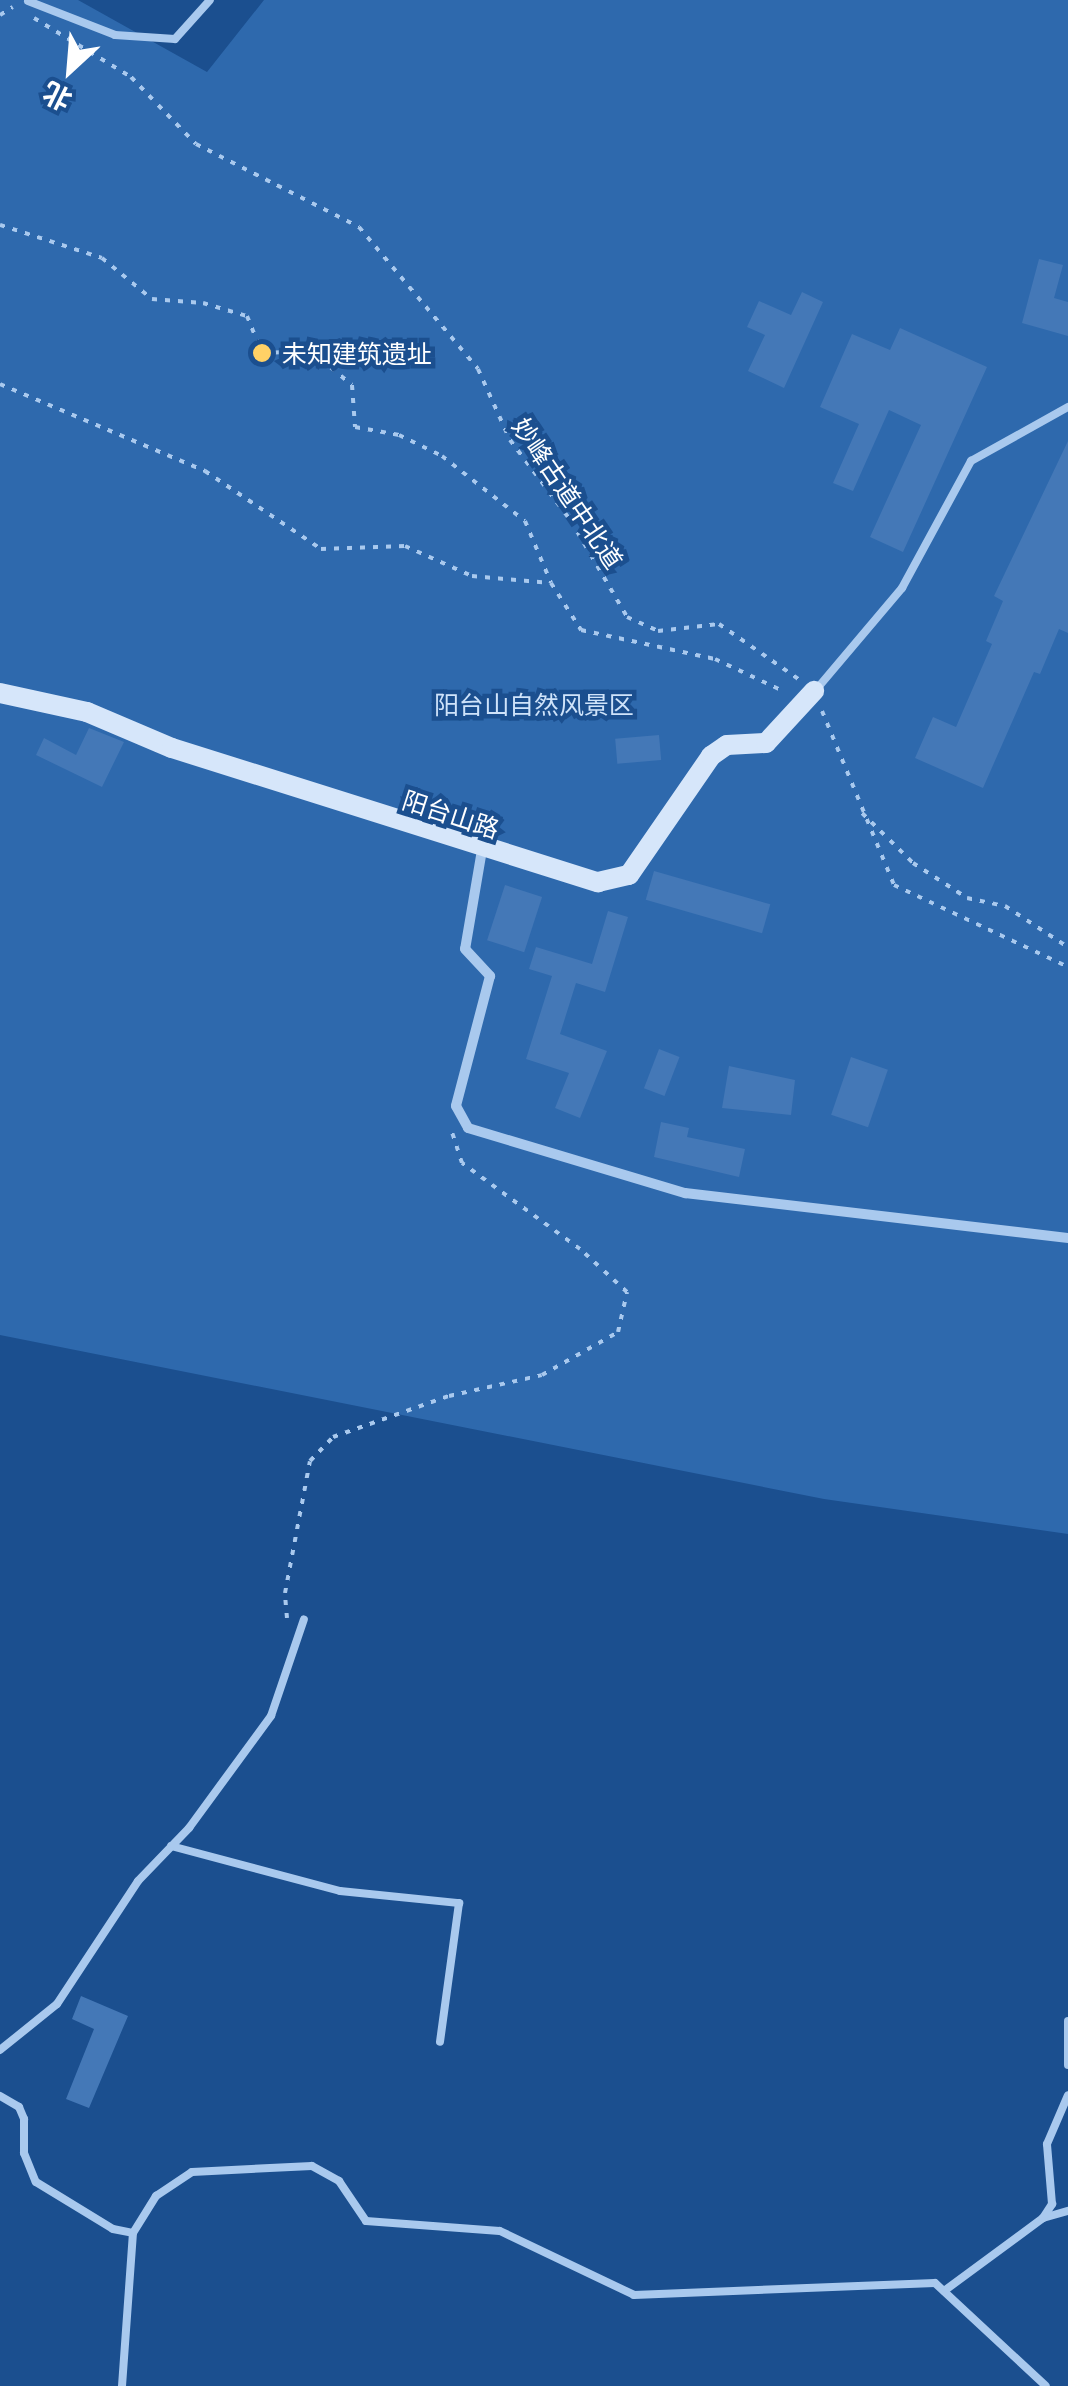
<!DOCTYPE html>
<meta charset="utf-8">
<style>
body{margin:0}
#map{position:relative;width:1068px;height:2386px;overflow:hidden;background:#1b4f8f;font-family:"Open Sans","Noto Sans SC",sans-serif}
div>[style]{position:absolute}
.green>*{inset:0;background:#2e69ad}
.building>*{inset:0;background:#4478b7;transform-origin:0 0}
.path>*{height:4px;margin-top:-2px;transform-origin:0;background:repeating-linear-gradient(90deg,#a9c9ee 0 5px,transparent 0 13px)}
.lane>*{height:8px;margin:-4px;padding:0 4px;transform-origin:4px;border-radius:4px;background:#a9c9ee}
.street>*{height:10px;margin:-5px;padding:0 5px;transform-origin:5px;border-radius:5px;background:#a9c9ee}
.secondary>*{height:20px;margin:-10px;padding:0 10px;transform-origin:10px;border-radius:10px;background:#d6e6fa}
.dots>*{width:28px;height:28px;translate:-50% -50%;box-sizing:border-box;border:5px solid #1b4f8f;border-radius:50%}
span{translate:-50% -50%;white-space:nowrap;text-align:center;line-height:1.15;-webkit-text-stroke:9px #1b4f8f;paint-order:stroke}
.poi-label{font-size:25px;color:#fff}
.left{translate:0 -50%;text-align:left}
.street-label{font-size:25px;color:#fff}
.park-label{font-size:25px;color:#cfe3fa}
.north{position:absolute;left:20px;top:20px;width:100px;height:100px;-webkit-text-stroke:8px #1b4f8f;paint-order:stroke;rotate:206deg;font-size:28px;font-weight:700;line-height:40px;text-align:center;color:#fff}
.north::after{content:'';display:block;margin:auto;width:35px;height:45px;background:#fff;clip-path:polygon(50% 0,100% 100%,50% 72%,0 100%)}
</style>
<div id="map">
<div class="green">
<div style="clip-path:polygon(0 0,78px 0,207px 72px,264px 0,1068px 0,1068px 1534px,824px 1499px,0 1335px)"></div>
</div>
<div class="building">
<div style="clip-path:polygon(1039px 259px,1063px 265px,1054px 298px,1068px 302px,1068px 336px,1022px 323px)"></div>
<div style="clip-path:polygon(802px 292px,823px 302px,784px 388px,748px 371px,765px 335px,747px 327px,759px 301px,791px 315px)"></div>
<div style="clip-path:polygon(900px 328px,987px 367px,903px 552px,870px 537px,921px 425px,889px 410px,853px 491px,833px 483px,859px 424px,820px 407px,852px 334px,890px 350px)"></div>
<div style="clip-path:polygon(1068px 441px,1068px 633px,1059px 629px,1040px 674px,1034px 672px,983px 788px,915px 758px,933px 717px,956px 727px,992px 644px,986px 641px,1003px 601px,994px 596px)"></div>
<div style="clip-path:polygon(89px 728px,124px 742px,102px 787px,36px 755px,44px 738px,76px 755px)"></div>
<div style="left:659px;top:735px;width:25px;height:44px;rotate:85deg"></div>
<div style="left:654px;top:871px;width:121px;height:30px;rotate:16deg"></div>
<div style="left:505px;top:885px;width:39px;height:58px;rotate:18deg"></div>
<div style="clip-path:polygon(608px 911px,628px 917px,605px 992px,576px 983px,560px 1034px,607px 1051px,580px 1118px,555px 1108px,569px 1073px,526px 1059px,552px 976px,529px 969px,536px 947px,592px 964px)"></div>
<div style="left:659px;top:1049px;width:22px;height:42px;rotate:21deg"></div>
<div style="left:851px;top:1057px;width:39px;height:61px;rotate:19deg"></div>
<div style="clip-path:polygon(729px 1066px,795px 1080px,791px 1115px,722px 1108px)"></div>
<div style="clip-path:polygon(661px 1122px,689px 1128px,687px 1137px,745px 1149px,739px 1177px,654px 1157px)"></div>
<div style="clip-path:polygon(81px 1996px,128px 2016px,89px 2108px,66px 2099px,94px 2029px,72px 2019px)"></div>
</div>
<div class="path">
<div style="left:0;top:15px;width:15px;rotate:-32deg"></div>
<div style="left:34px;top:18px;width:114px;rotate:31.3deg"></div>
<div style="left:131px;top:77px;width:93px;rotate:45.9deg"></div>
<div style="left:196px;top:144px;width:183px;rotate:27deg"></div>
<div style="left:359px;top:227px;width:185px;rotate:50deg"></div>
<div style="left:478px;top:369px;width:78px;rotate:65.7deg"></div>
<div style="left:510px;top:440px;width:101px;rotate:53deg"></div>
<div style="left:571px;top:521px;width:111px;rotate:59.7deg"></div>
<div style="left:627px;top:617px;width:34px;rotate:24deg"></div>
<div style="left:658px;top:631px;width:61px;rotate:-6.5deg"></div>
<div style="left:719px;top:624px;width:98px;rotate:34.7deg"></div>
<div style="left:0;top:225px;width:107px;rotate:17.9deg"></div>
<div style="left:102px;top:258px;width:65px;rotate:39.4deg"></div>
<div style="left:152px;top:299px;width:51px;rotate:4.5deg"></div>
<div style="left:203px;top:303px;width:46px;rotate:16.5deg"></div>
<div style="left:247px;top:316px;width:40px;rotate:68deg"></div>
<div style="left:262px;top:353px;width:49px;rotate:-2.3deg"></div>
<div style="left:311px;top:351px;width:53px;rotate:39.7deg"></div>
<div style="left:352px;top:385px;width:42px;rotate:85.9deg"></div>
<div style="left:355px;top:427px;width:45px;rotate:10.3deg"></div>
<div style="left:399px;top:435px;width:48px;rotate:26deg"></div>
<div style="left:442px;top:456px;width:105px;rotate:38.1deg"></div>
<div style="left:525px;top:521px;width:67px;rotate:67.2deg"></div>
<div style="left:551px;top:583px;width:56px;rotate:57.4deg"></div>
<div style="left:581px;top:630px;width:137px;rotate:12.2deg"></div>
<div style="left:715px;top:659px;width:77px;rotate:25.2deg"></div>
<div style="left:0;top:384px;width:223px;rotate:23deg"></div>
<div style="left:205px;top:471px;width:140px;rotate:33.9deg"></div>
<div style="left:321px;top:549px;width:84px;rotate:-2deg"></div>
<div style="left:405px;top:546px;width:73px;rotate:24.1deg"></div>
<div style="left:472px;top:576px;width:79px;rotate:5.1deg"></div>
<div style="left:822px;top:711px;width:188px;rotate:67.5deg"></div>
<div style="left:894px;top:885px;width:192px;rotate:25.2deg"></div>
<div style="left:862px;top:813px;width:71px;rotate:44.4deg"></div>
<div style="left:913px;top:863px;width:64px;rotate:32.9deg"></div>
<div style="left:967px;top:898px;width:39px;rotate:12deg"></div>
<div style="left:1005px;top:906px;width:75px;rotate:33.1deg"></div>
<div style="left:287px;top:1618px;width:25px;rotate:-95deg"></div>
<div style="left:285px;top:1593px;width:134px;rotate:-79.3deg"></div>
<div style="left:310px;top:1461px;width:33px;rotate:-46deg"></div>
<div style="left:333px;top:1437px;width:123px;rotate:-19.5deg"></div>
<div style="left:449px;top:1396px;width:95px;rotate:-12.7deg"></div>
<div style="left:542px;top:1375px;width:87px;rotate:-29.5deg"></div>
<div style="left:618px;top:1332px;width:41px;rotate:-77.3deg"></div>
<div style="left:627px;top:1292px;width:64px;rotate:-137.5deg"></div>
<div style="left:580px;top:1249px;width:146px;rotate:-143.9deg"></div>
<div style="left:462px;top:1163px;width:35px;rotate:-108deg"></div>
</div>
<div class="lane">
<div style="left:28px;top:1px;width:93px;rotate:21.3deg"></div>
<div style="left:115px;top:35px;width:60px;rotate:3.8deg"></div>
<div style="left:175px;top:39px;width:52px;rotate:-48.1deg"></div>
<div style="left:815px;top:691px;width:135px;rotate:-49.8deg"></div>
<div style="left:902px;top:588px;width:145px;rotate:-61.5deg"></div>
<div style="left:971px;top:461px;width:111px;rotate:-29.1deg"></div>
<div style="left:171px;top:1846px;width:175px;rotate:14.9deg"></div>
<div style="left:340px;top:1891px;width:120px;rotate:5.8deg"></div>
<div style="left:459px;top:1903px;width:140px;rotate:97.8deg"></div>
<div style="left:1068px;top:2021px;width:44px;rotate:90deg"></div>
<div style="left:0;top:2050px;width:73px;rotate:-38.9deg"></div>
<div style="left:57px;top:2004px;width:147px;rotate:-56.6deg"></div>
<div style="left:138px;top:1881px;width:74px;rotate:-46.1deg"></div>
<div style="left:189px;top:1828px;width:139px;rotate:-53.8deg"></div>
<div style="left:271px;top:1716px;width:102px;rotate:-71.2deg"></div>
<div style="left:0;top:2096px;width:22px;rotate:30deg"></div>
<div style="left:19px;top:2107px;width:13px;rotate:67deg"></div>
<div style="left:24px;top:2119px;width:34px;rotate:90deg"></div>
<div style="left:24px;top:2153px;width:31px;rotate:68deg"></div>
<div style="left:36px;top:2182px;width:90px;rotate:31.4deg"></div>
<div style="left:113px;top:2229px;width:20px;rotate:11deg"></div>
<div style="left:1043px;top:2218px;width:26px;rotate:-16deg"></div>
<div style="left:944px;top:2291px;width:123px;rotate:-36.4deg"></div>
<div style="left:1043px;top:2218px;width:17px;rotate:-57deg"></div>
<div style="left:1052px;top:2204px;width:60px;rotate:-94.8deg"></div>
<div style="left:1047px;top:2144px;width:53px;rotate:-66.8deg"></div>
<div style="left:122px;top:2386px;width:153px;rotate:-85.9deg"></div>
<div style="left:133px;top:2233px;width:44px;rotate:-58.1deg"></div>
<div style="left:156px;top:2196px;width:43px;rotate:-33.7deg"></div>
<div style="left:192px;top:2172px;width:120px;rotate:-2.9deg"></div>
<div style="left:312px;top:2166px;width:31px;rotate:29deg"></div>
<div style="left:339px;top:2181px;width:48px;rotate:56deg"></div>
<div style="left:366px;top:2221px;width:134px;rotate:4.3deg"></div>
<div style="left:500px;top:2231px;width:148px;rotate:25.5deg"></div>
<div style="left:634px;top:2295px;width:301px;rotate:-2.3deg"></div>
<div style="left:935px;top:2283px;width:151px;rotate:42.9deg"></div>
</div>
<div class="street">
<div style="left:482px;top:850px;width:100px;rotate:99.7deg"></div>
<div style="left:465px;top:949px;width:37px;rotate:47deg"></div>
<div style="left:490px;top:976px;width:134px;rotate:104.7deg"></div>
<div style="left:456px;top:1106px;width:25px;rotate:61deg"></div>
<div style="left:468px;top:1128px;width:227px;rotate:16.7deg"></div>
<div style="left:685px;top:1193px;width:386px;rotate:6.7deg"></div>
</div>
<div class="secondary">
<div style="left:0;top:693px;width:89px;rotate:12.3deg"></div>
<div style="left:87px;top:712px;width:92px;rotate:23deg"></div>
<div style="left:172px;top:748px;width:447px;rotate:17.5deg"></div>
<div style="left:598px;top:882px;width:32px;rotate:-13deg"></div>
<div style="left:629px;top:875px;width:145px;rotate:-55.4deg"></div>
<div style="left:711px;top:756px;width:19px;rotate:-35deg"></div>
<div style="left:727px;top:745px;width:39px;rotate:-3deg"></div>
<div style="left:766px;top:743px;width:71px;rotate:-47.3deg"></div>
</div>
<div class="dots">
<div style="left:262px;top:353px;background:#ffd166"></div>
</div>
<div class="poi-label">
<span class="left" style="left:282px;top:353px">未知建筑遗址</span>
</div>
<div class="street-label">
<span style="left:568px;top:493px;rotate:56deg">妙峰古道中北道</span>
<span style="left:451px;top:814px;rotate:18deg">阳台山路</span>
</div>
<div class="park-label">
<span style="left:534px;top:704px">阳台山自然风景区</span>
</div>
<div class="north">北</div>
</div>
